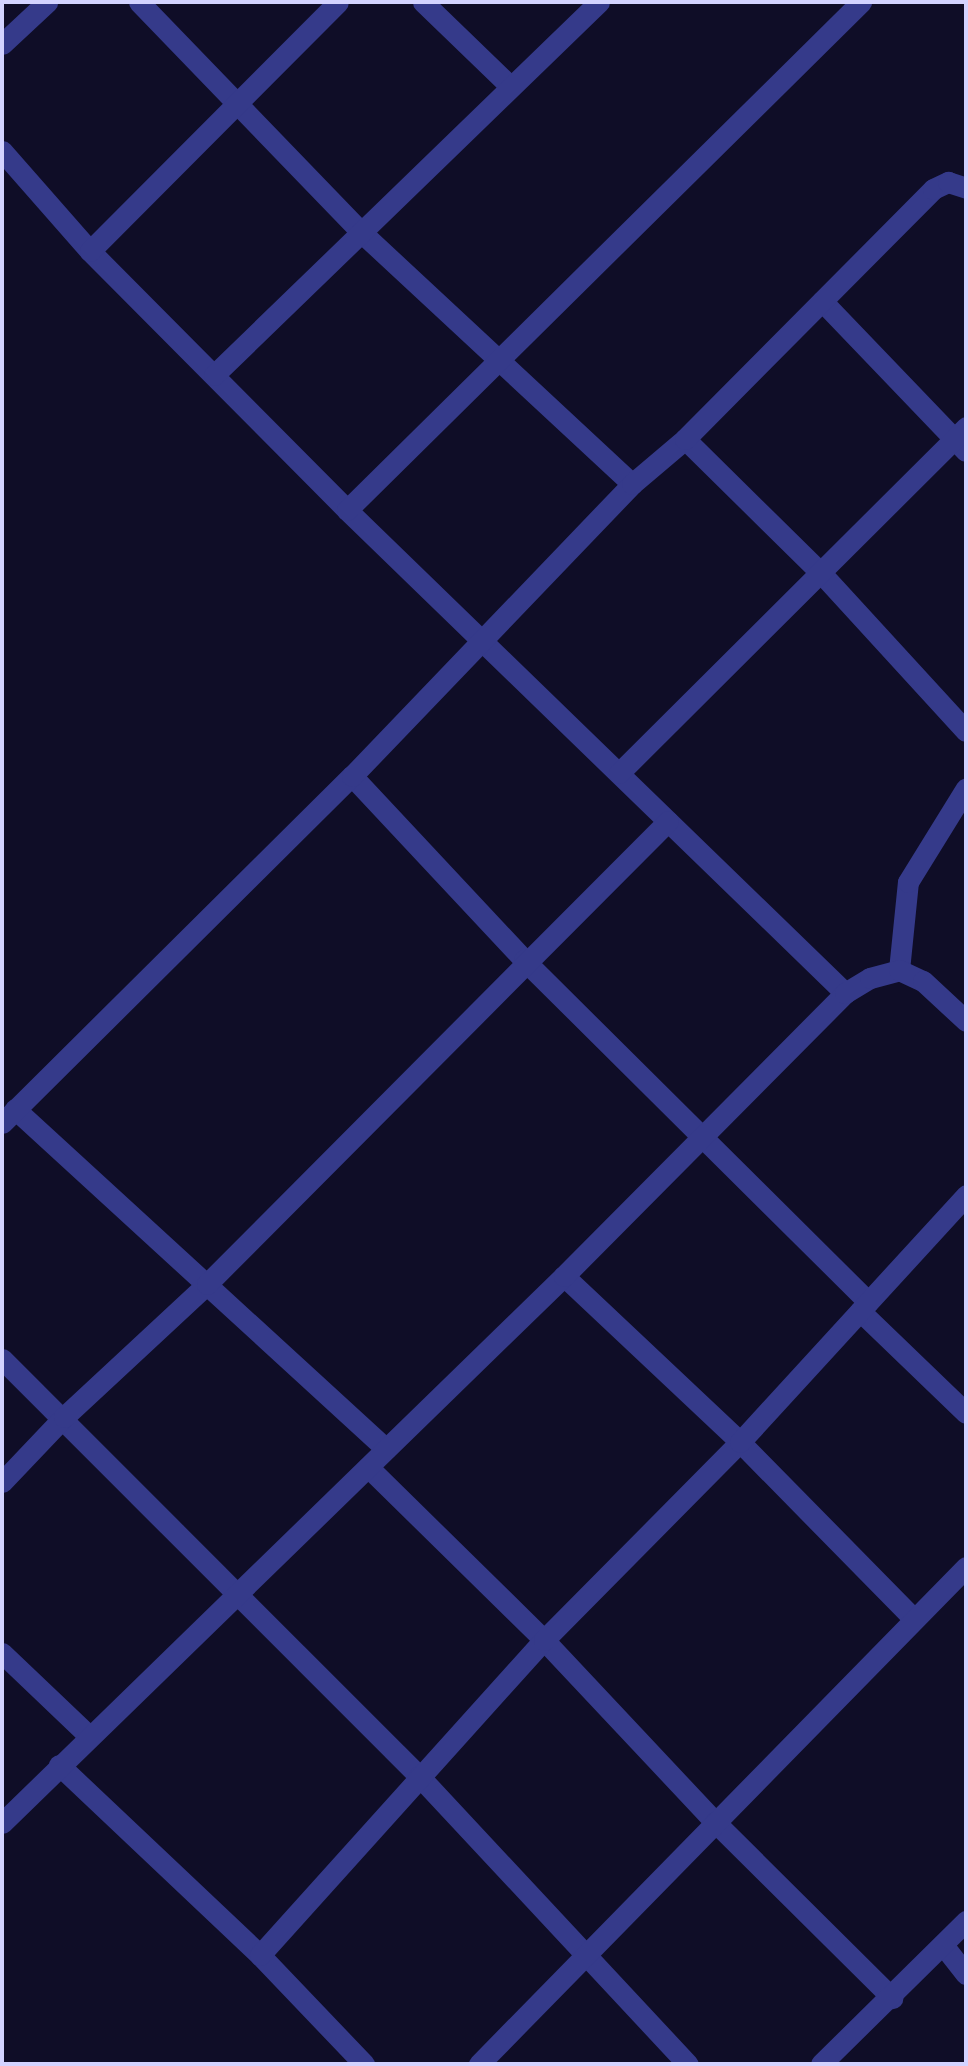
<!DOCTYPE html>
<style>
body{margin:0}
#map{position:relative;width:968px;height:2066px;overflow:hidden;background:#0f0d27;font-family:Karla,sans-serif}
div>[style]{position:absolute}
.street>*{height:21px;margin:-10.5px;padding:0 10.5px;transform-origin:10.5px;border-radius:10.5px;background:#353a8a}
span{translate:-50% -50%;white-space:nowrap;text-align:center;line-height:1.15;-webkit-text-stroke:5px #0f0d27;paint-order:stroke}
.frame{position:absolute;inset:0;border:4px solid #d3d3ff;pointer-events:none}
</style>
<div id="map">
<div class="street">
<div style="left:139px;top:2px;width:320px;rotate:46deg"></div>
<div style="left:361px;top:232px;width:370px;rotate:42.9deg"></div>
<div style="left:423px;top:2px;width:122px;rotate:44deg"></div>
<div style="left:2px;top:44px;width:62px;rotate:-43deg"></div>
<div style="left:2px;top:151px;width:133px;rotate:48.7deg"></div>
<div style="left:90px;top:251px;width:365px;rotate:45.2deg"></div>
<div style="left:347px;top:510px;width:694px;rotate:44.12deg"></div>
<div style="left:90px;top:251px;width:351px;rotate:-45.1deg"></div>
<div style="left:822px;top:301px;width:208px;rotate:46.2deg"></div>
<div style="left:214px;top:375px;width:536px;rotate:-44.09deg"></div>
<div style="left:685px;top:439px;width:192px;rotate:44.6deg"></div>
<div style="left:822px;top:574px;width:213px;rotate:47.5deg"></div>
<div style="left:347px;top:510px;width:723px;rotate:-44.66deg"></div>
<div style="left:619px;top:773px;width:490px;rotate:-44.9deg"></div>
<div style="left:352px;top:776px;width:252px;rotate:46.9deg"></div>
<div style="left:524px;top:960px;width:485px;rotate:44.8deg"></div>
<div style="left:899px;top:970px;width:88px;rotate:-84.2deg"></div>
<div style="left:908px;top:882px;width:110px;rotate:-58.3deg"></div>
<div style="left:15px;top:1109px;width:503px;rotate:42.5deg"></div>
<div style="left:2px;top:1123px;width:493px;rotate:-44.8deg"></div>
<div style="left:352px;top:776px;width:405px;rotate:-46.2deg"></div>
<div style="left:632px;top:484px;width:70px;rotate:-40.3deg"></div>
<div style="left:685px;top:439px;width:352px;rotate:-45.2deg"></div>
<div style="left:933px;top:189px;width:17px;rotate:-25deg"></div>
<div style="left:948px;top:182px;width:19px;rotate:18deg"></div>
<div style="left:564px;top:1276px;width:242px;rotate:43.3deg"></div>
<div style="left:740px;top:1442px;width:248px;rotate:45.5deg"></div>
<div style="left:860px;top:1311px;width:147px;rotate:43.9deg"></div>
<div style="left:2px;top:1359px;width:590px;rotate:45deg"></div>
<div style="left:419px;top:1776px;width:394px;rotate:47deg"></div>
<div style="left:368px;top:1467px;width:247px;rotate:44.5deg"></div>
<div style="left:544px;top:1640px;width:250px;rotate:46.8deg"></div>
<div style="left:715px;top:1822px;width:250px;rotate:44.8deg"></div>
<div style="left:2px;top:1482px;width:90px;rotate:-46.4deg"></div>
<div style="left:64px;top:1417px;width:195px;rotate:-42.9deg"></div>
<div style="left:207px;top:1284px;width:653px;rotate:-45.12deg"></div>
<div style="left:2px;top:1653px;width:119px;rotate:43.6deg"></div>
<div style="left:59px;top:1765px;width:277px;rotate:43.4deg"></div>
<div style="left:2px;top:1823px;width:784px;rotate:-44.23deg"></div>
<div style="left:564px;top:1276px;width:399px;rotate:-45.2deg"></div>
<div style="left:845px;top:993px;width:29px;rotate:-31deg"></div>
<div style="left:870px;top:978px;width:30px;rotate:-15deg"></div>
<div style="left:899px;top:970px;width:26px;rotate:25deg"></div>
<div style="left:923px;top:981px;width:59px;rotate:42.9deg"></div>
<div style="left:943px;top:1945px;width:37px;rotate:52deg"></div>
<div style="left:364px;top:2064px;width:151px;rotate:-133.7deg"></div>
<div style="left:260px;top:1955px;width:424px;rotate:-48deg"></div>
<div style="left:544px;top:1640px;width:279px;rotate:-45.3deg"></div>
<div style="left:740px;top:1442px;width:335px;rotate:-47.5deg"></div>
<div style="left:479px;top:2064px;width:696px;rotate:-45.58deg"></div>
<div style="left:821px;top:2064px;width:204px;rotate:-44.6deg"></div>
</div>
<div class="frame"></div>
</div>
